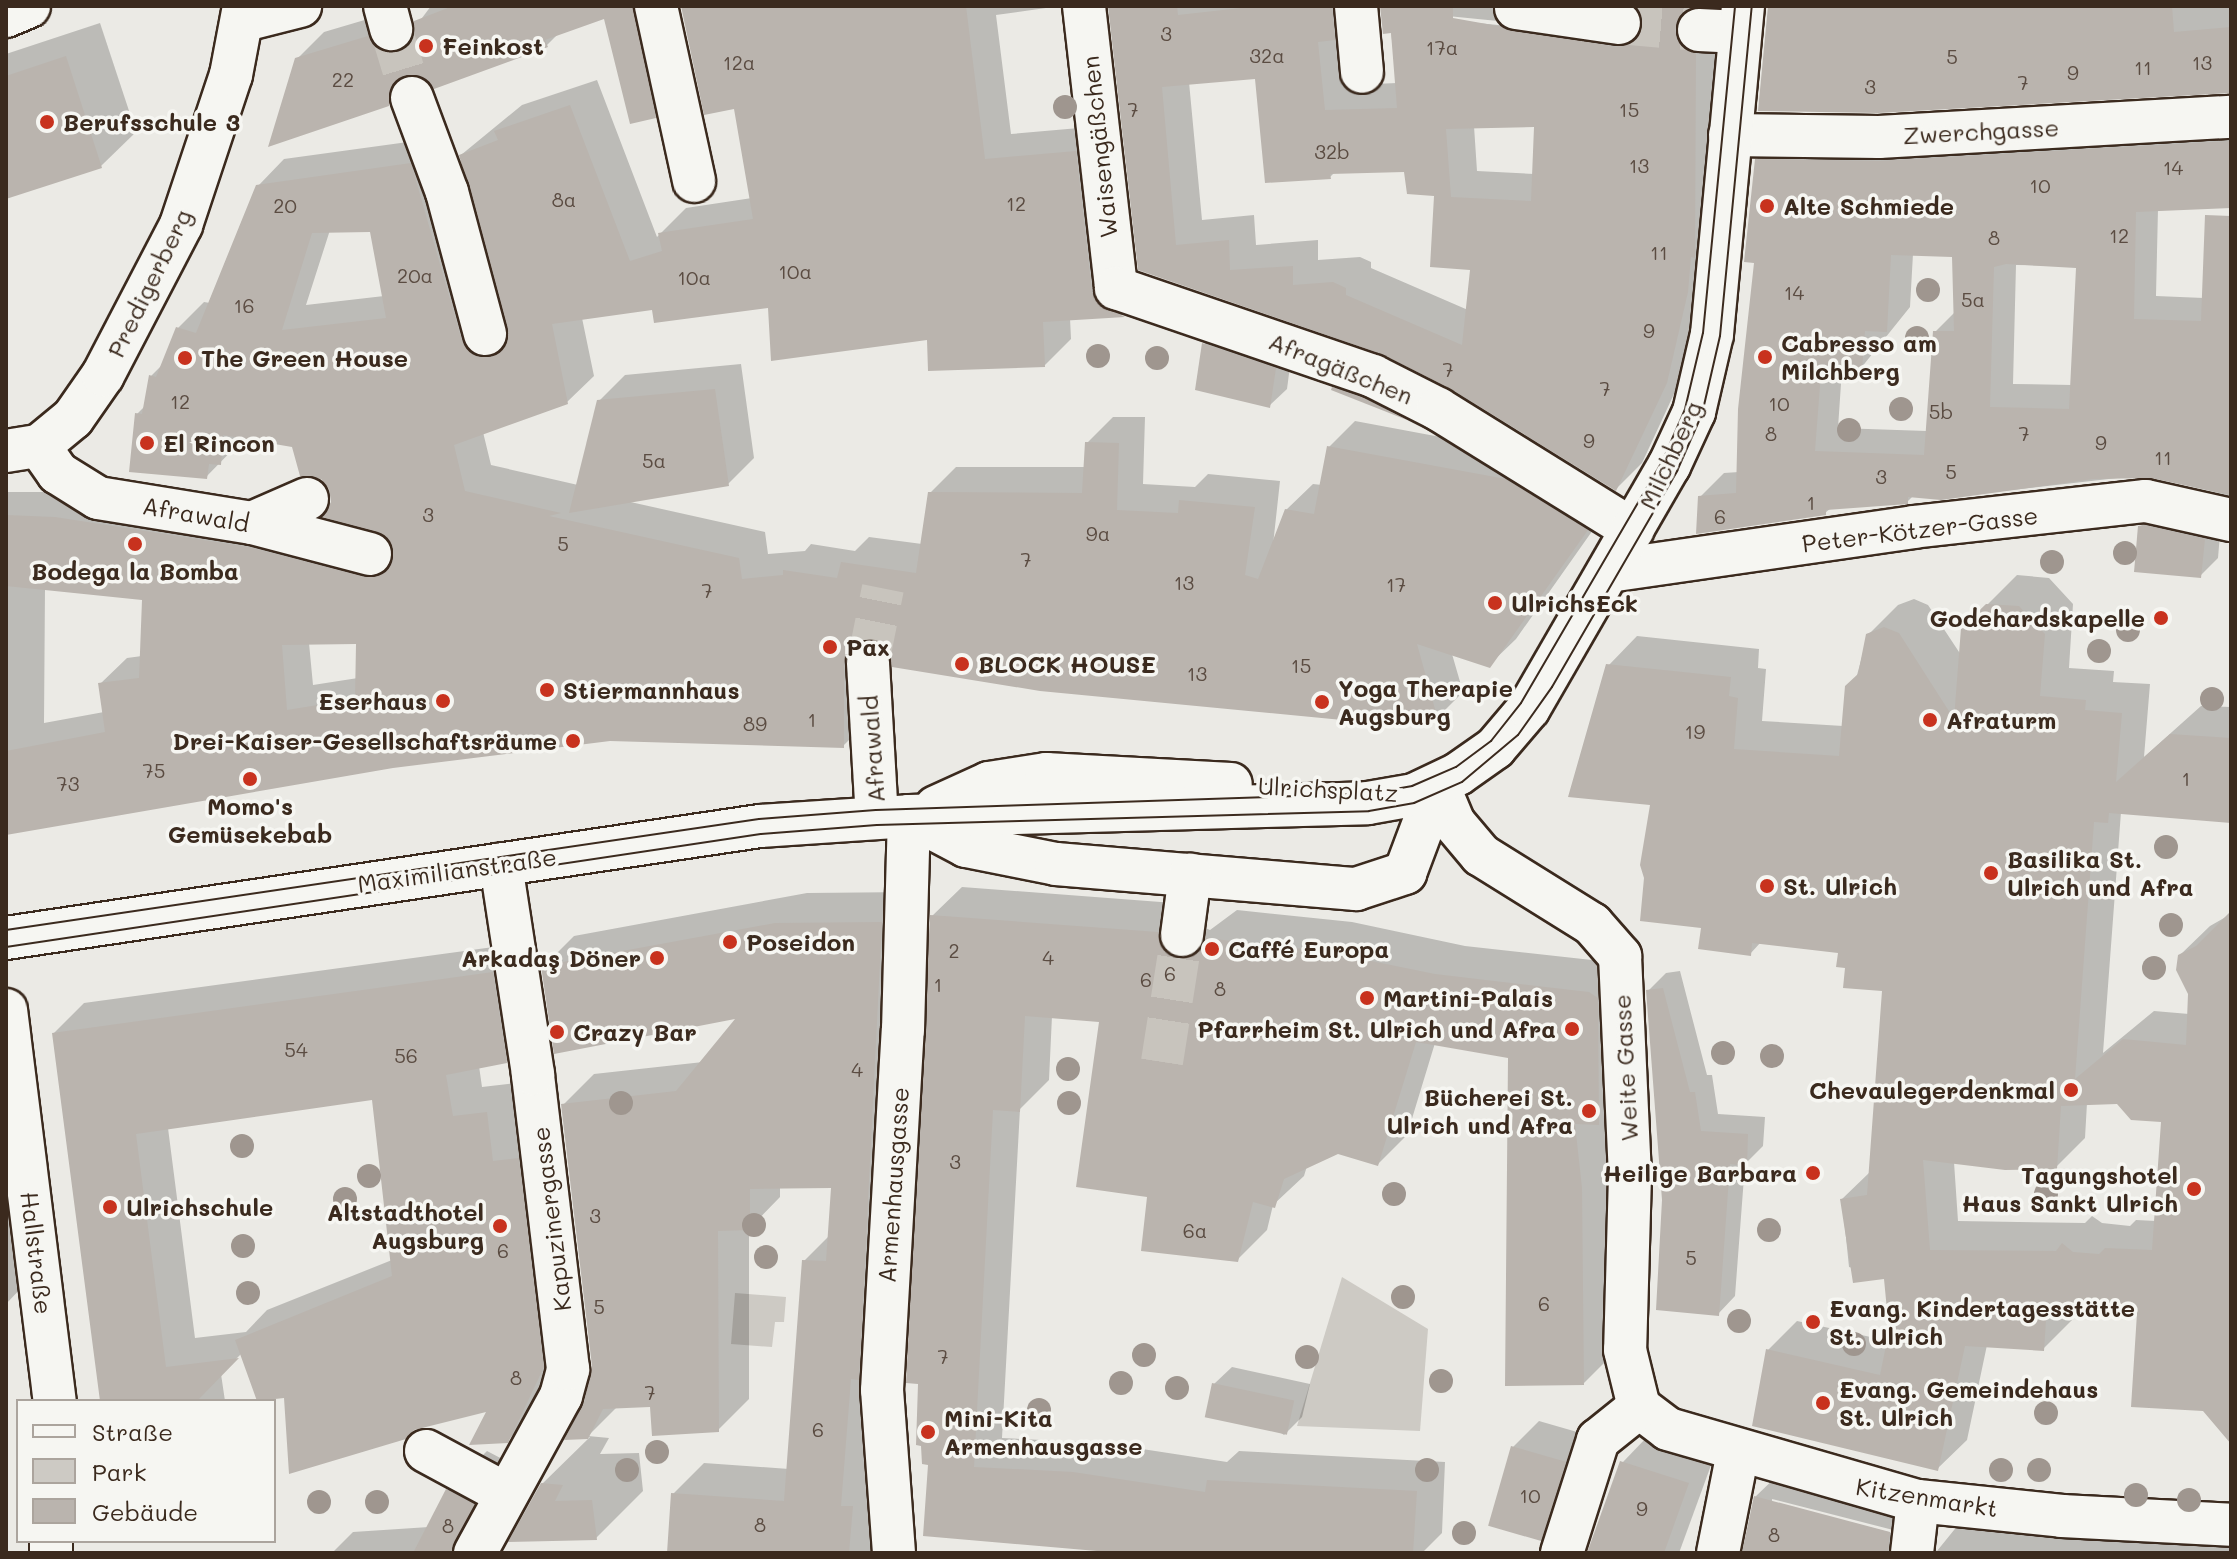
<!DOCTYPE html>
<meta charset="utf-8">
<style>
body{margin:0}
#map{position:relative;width:2237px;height:1559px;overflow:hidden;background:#ebeae5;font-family:Mali,sans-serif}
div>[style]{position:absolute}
.green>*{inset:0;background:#cdcac4}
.shadow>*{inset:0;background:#0003}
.building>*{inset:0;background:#bab4ae;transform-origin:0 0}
.minor-tunnel>*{height:42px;margin-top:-21px;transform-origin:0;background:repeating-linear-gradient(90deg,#c8c4bd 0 42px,transparent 0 63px)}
.roads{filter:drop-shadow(2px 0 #3b2a1e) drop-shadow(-2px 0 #3b2a1e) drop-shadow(0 2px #3b2a1e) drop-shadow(0 -2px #3b2a1e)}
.minor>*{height:42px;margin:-21px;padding:0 21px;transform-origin:21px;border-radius:21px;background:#f6f6f2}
.tram>*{height:2px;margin:-1px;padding:0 1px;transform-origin:1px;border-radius:1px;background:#3b2a1e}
.trees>*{width:24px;height:24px;margin:-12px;border-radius:50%;background:#9f968f}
.dots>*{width:22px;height:22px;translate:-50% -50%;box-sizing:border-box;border:4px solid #f6f6f2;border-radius:50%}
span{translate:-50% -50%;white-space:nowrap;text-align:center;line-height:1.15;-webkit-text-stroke:7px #f6f6f2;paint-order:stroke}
.number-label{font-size:20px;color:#5b4c42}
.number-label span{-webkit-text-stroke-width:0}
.poi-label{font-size:24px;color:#3b2a1e;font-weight:700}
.left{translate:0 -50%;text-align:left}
.right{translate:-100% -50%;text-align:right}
.street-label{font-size:24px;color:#3b2a1e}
.frame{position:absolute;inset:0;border:8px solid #3b2a1e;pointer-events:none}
.legend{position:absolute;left:16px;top:1399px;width:260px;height:144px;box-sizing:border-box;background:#f6f6f2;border:2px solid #aba49d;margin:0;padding:10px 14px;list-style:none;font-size:24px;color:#3b2a1e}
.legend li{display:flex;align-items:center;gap:16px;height:40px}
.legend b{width:40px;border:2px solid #aba49d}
</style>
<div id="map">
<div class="green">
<div style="clip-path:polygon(1342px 1277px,1428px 1329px,1420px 1431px,1297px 1426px)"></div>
<div style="clip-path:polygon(735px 1293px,786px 1297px,784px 1322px,775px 1322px,772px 1347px,731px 1344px)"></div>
</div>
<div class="shadow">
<div style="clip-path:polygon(431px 6px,665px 6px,681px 90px,655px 117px,606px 17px,559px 33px,547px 45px,414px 73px,388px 104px,297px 59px,324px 32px,395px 11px,416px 26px)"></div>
<div style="clip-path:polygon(evenodd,683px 6px,1060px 6px,996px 15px,1011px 134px,1102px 126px,1118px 265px,1149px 290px,1124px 315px,1070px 318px,1071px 339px,1045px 365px,770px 306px,654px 308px,582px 318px,594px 376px,567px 402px,483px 432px,491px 465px,578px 485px,599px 401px,625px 375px,741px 364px,754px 458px,728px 484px,626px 501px,765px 532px,768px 554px,805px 551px,811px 544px,855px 551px,869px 537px,922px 544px,930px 493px,956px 467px,1085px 467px,1087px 443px,1113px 417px,1145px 417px,1143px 484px,1195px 487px,1208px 474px,1280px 481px,1273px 545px,1286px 510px,1313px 484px,1322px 485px,1329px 447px,1355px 421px,1532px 454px,1612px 503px,1516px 639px,1489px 665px,1452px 654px,1463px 692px,1437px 718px,889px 648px,870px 639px,869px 720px,843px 746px,610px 739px,392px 766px,6px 834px,6px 492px,83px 492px,275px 521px,393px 552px,388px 535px,333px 503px,330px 488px,293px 445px,245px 437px,206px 477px,137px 414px,145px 406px,151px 376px,164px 363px,178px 328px,204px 302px,210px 303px,258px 186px,284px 159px,437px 138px,487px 314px,506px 332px,461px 155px,522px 105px,597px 80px,657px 237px,686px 208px,752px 198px,736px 107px,683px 6px,372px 229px,384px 296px,306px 305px,330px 230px,372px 229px,683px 6px,45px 588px,144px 598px,142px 656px,127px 658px,100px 684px,104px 712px,44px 723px,45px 588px,683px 6px,358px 642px,358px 678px,313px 685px,309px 643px,358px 642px)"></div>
<div style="clip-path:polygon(evenodd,1110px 6px,1360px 6px,1351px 85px,1397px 83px,1388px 6px,1539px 6px,1643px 21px,1644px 14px,1634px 6px,1702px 6px,1704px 15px,1721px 27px,1692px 355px,1642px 463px,1616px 489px,1452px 387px,1385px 353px,1140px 269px,1110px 6px,1417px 13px,1508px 22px,1508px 26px,1417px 17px,1417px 13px,1110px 6px,1257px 76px,1330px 177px,1335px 172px,1406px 170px,1436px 194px,1472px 268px,1468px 310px,1371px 268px,1371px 262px,1360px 257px,1318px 260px,1318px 240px,1256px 245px,1254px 215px,1202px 220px,1189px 82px,1257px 76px,1110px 6px,1537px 125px,1534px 174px,1477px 171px,1474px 126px,1537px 125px)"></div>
<div style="clip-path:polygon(1770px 6px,2231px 6px,2231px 91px)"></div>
<div style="clip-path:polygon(100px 23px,136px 132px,101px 166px,6px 197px,6px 54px)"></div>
<div style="clip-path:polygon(evenodd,2231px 120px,2231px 206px,2158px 209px,2156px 296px,2204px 298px,2231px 246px,2231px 496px,2144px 475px,1941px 498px,1913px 496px,1907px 502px,1831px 508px,1825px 513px,1700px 497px,1724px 473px,1739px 472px,1756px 261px,1756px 160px,1780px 137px,2231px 120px,1913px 254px,1954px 256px,1956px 311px,1935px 332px,1927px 431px,1838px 428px,1842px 369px,1861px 368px,1910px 307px,1913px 254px,2231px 120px,2016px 265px,2078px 266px,2072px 385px,2013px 384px,2016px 265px)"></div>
<div style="clip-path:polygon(1222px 327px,1292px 351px,1287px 389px,1269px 406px,1204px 344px)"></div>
<div style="clip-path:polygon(1349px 374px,1422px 403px,1407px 418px,1334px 389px)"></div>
<div style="clip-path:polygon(2157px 510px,2221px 522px,2218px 558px,2200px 576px,2140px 527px)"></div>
<div style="clip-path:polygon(evenodd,2017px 575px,2049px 578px,2073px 604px,2069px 668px,2114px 671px,2113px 682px,2150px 684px,2144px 757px,2201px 706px,2231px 707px,2231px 821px,2121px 812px,2103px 1053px,2154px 1011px,2189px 1014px,2190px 994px,2180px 955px,2210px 926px,2231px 914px,2231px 1422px,2140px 1310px,2074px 1299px,2072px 1320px,2043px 1349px,1987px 1345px,1967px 1440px,1937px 1469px,1768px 1350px,1797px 1321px,1889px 1341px,1886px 1277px,1849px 1267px,1842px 1199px,1870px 1172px,1884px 990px,1847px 966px,1840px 951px,1761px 942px,1750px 954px,1703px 926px,1653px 803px,1608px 666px,1637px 636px,1759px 649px,1758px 668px,1766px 669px,1762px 721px,1843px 726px,1868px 635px,1898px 605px,1914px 599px,1928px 605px,1961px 655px,1963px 629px,2017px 575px,2118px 1102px,2163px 1120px,2156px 1221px,2136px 1220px,2130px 1226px,2102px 1223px,2092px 1216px,2085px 1223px,1958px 1221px,1954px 1162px,2056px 1167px,2085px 1138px,2087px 1103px,2118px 1102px)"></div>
<div style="clip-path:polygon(962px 887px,1187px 904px,1196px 924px,1210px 930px,1237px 910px,1352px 922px,1465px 946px,1619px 963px,1627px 1094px,1606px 1115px,1613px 1354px,1584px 1383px,1510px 1056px,1435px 1043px,1407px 1135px,1378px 1164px,1338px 1152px,1307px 1166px,1304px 1176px,1273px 1205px,1267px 1230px,1237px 1260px,1149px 1195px,1101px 1020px,1052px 1016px,1049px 1080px,1020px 1109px,1002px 1438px,1103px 1443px,1227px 1462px,1239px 1451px,1445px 1462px,1442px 1533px,1422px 1553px,1137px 1553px,931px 1463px,932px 916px)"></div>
<div style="clip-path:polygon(912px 892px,880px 1553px,669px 1553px,673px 1494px,704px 1463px,789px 1469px,804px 1261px,830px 1235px,833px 1186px,780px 1186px,780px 1197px,749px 1229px,749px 1399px,718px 1430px,652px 1405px,617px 1407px,588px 1436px,609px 1438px,600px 1454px,639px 1453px,643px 1491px,596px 1538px,512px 1540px,542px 1484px,590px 1437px,568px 1438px,586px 1403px,594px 1366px,563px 1105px,594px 1074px,703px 1062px,740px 1016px,543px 967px,574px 936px,807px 893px)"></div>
<div style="clip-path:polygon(evenodd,523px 943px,536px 1031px,506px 1061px,479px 1066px,482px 1087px,516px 1083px,573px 1336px,537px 1411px,507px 1441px,490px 1409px,286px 1395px,260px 1401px,242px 1353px,221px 1374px,225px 1401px,102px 1401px,54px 1033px,84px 1003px,523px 943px,373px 1098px,392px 1260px,267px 1310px,246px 1332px,195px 1338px,168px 1128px,373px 1098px)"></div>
<div style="clip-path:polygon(1680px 971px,1707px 1075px,1712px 1075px,1718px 1114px,1765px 1117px,1763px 1146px,1745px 1164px,1735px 1296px,1718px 1314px,1664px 1200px,1648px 991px,1666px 973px)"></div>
<div style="clip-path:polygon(6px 1128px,24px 1285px,6px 1304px)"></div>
<div style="clip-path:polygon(1232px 1367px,1310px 1384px,1302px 1417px,1284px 1435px,1214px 1384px)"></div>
<div style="clip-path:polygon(1539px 1421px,1591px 1436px,1566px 1513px,1540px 1539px,1513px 1447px)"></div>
<div style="clip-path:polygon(1648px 1436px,1714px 1457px,1679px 1553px,1591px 1553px,1622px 1463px)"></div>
<div style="clip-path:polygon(487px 1451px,512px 1464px,489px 1553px,332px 1553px,353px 1532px,429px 1527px,448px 1490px)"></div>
<div style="clip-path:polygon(evenodd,1783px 1470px,1917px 1504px,1916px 1534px,1937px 1551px,1967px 1514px,2231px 1540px,2231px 1553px,1742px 1553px,1755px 1497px,1783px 1470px,1772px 1499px,1901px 1532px,1900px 1535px,1772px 1503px,1772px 1499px)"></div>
</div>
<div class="building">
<div style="clip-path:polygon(453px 6px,633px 6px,656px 118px,630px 124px,604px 19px,545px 40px,548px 47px,530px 54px,434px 89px,417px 75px,403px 76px,389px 93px,389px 106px,268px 147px,295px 58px,368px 36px,384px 52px,398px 52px,414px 36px,414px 21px)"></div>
<div style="clip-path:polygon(evenodd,681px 6px,966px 6px,985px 159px,1076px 151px,1092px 292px,1098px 304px,1125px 317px,1043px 322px,1045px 367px,928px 371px,927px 340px,771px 361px,768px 308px,654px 323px,652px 310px,552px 324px,568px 404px,454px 445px,465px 491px,561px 513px,549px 516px,739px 558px,742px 579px,783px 575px,783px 570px,837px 578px,841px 562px,916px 573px,928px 492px,1082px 493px,1085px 442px,1119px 443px,1117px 510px,1178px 513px,1179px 500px,1255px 507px,1245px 575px,1258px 579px,1285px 509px,1314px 514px,1327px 446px,1506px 479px,1588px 530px,1490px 668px,1417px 644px,1438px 720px,1363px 722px,1040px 691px,892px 667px,888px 649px,866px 639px,854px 643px,844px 664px,844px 748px,610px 741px,393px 768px,6px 835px,6px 751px,105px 732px,98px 683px,139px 678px,142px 600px,6px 586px,6px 515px,55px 517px,248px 547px,365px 577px,386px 571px,393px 561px,386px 536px,322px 517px,331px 502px,329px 489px,321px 479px,300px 476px,292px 447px,223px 435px,221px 465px,209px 464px,207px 479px,129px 472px,135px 413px,142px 414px,149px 375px,156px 377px,176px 327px,196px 333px,256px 185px,411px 163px,462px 341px,478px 357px,492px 357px,508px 341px,508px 328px,459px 155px,498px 140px,494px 131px,570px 105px,630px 261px,662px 251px,658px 233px,753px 219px,734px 109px,704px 115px,681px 6px,370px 232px,386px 318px,282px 330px,312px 233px,370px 232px,681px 6px,356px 644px,355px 699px,287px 710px,282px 645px,356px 644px)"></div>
<div style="clip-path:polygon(evenodd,1108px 6px,1177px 6px,1178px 15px,1259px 6px,1332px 6px,1335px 40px,1318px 42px,1325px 110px,1397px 108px,1391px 33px,1383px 34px,1380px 6px,1453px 6px,1453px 18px,1616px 47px,1638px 37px,1643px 26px,1635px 6px,1702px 6px,1687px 9px,1675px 30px,1678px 42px,1696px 54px,1695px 258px,1691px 257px,1688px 292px,1667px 383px,1616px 491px,1451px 389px,1384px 355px,1138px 270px,1108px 6px,1255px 79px,1265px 183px,1331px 179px,1330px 174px,1404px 172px,1407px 194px,1434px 196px,1430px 267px,1470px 270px,1462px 345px,1346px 295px,1346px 288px,1333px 282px,1293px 285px,1293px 266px,1230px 270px,1229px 240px,1176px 245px,1162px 87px,1255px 79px,1108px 6px,1534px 127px,1531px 201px,1451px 197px,1446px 129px,1534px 127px)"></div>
<div style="clip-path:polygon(1768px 6px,2172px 6px,2174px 32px,2231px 27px,2231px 93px,1878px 113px,1758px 111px)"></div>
<div style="clip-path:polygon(66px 56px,102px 168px,6px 199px,6px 76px)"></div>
<div style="clip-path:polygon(evenodd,2231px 141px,2231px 208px,2136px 212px,2134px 319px,2201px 321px,2205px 215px,2231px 216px,2231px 495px,2151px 478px,2093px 479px,1941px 500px,1908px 497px,1908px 504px,1826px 510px,1826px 515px,1696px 534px,1698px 496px,1736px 493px,1738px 409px,1754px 263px,1744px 262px,1755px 159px,1880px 161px,2231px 141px,1891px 255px,1952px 257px,1954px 331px,1933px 331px,1924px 455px,1815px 451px,1821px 372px,1862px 370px,1865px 331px,1887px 332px,1891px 255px,2231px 141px,2006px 264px,2076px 268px,2069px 409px,1990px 407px,1994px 267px,2006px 264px)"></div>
<div style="clip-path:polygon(1202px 343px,1276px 368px,1270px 408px,1195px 390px)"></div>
<div style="clip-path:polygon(1332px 387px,1364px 398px,1407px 420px,1331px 390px)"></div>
<div style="clip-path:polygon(715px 389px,729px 486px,569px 513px,597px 400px)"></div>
<div style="clip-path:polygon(2145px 525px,2205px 539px,2201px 578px,2134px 572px,2138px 526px)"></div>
<div style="clip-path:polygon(evenodd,1986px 604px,2019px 606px,2045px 634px,2040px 696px,2086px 700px,2085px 710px,2122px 713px,2116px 782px,2170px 734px,2231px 738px,2231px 823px,2109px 813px,2108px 823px,2094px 822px,2075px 1079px,2123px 1039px,2186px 1045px,2188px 994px,2176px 970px,2178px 955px,2196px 946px,2231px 911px,2231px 1444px,2203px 1411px,2131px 1407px,2137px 1313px,2114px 1313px,2108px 1304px,2075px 1302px,2046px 1320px,2044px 1351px,1965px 1346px,1938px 1471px,1752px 1426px,1766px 1349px,1880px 1375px,1889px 1331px,1884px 1279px,1853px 1283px,1840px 1199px,1867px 1195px,1882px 991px,1843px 988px,1845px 968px,1836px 967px,1838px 953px,1752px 943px,1751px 956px,1698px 949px,1701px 928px,1640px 921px,1644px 878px,1640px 865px,1650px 805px,1568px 797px,1606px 664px,1731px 677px,1729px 696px,1738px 698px,1734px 749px,1839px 756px,1845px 686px,1858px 674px,1866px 634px,1884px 627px,1899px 633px,1954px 719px,1961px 628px,1986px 604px,2117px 1104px,2131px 1120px,2161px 1122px,2152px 1250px,2105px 1248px,2099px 1254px,2073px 1252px,2062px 1243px,2056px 1251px,1930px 1250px,1923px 1160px,2005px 1170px,2057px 1169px,2061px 1106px,2117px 1104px)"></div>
<div style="clip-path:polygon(930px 915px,1158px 932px,1167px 953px,1180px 959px,1200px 950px,1206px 938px,1322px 951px,1435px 974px,1589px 992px,1598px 998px,1599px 1125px,1575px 1124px,1582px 1188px,1584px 1385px,1505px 1386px,1508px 1058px,1416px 1042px,1378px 1166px,1338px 1154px,1284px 1179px,1275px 1208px,1253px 1202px,1238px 1262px,1141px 1251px,1147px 1197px,1076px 1187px,1099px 1022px,1025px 1016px,1020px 1112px,993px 1110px,974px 1467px,1073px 1472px,1205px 1492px,1207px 1480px,1417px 1491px,1413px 1553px,1120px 1553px,923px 1536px,928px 1465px,922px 1464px,921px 1446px,916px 1445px,918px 1384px,906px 1383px)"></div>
<div style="clip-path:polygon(882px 922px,859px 1380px,851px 1379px,841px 1506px,853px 1506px,849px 1553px,667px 1553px,671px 1493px,784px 1501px,802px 1260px,826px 1261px,831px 1188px,750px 1189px,750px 1230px,718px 1231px,719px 1432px,652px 1436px,650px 1407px,603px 1409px,588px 1439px,564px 1440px,584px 1402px,592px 1366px,561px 1104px,676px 1091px,735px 1019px,554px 1054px,541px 966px,775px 923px)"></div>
<div style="clip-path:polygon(493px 972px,507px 1063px,446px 1075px,453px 1116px,487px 1112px,493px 1161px,519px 1158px,544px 1367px,508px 1443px,469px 1445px,486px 1412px,414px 1430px,406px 1439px,289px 1474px,284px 1398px,257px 1401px,235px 1340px,392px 1276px,372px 1100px,136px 1134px,166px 1367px,239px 1358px,197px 1401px,100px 1401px,52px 1033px)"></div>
<div style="clip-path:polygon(1663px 988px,1690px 1092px,1695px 1092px,1701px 1131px,1748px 1134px,1747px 1166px,1730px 1164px,1719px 1316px,1656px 1310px,1662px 1200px,1646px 990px)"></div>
<div style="left:1212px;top:1383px;width:84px;height:35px;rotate:12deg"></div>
<div style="left:1511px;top:1446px;width:57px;height:83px;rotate:16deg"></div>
<div style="clip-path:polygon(1620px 1461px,1689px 1483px,1664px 1553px,1587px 1553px)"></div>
<div style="clip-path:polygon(541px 1483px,563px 1485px,555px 1501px,592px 1500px,597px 1540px,508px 1542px)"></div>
<div style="clip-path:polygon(446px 1489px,474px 1504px,451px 1553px,413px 1553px)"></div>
<div style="clip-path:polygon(1754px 1496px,1890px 1532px,1888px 1553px,1742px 1553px)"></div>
</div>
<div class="minor-tunnel">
<div style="left:1619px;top:23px;width:80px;rotate:5deg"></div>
<div style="left:391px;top:29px;width:72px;rotate:73.1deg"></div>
<div style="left:868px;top:663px;width:76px;rotate:-78.7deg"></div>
<div style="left:1162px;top:1062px;width:129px;rotate:-81.1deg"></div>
</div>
<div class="roads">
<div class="minor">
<div style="left:385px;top:6px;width:24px;rotate:75deg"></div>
<div style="left:656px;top:6px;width:179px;rotate:77.7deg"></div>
<div style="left:1084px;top:6px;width:284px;rotate:83.5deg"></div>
<div style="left:1116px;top:288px;width:272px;rotate:18.9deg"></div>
<div style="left:1373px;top:376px;width:73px;rotate:26.9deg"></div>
<div style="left:1438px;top:409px;width:229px;rotate:31.8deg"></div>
<div style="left:1356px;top:6px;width:66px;rotate:84.8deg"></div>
<div style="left:1516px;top:8px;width:104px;rotate:8.3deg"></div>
<div style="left:6px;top:16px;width:25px;rotate:-23deg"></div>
<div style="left:245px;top:20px;width:57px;rotate:-14.3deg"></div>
<div style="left:1699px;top:30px;width:41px;rotate:2.8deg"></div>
<div style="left:412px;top:98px;width:100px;rotate:69.6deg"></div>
<div style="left:447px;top:192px;width:147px;rotate:75deg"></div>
<div style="left:1730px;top:135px;width:149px;rotate:0.8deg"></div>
<div style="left:1879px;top:137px;width:353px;rotate:-3.3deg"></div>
<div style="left:39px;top:446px;width:33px;rotate:55deg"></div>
<div style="left:58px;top:473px;width:47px;rotate:32deg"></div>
<div style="left:98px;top:498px;width:156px;rotate:9.2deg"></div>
<div style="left:252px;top:523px;width:122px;rotate:14.7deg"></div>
<div style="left:6px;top:451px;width:33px;rotate:-9deg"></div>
<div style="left:39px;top:446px;width:44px;rotate:-39.5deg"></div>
<div style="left:73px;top:418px;width:52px;rotate:-55.1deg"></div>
<div style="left:103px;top:375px;width:169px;rotate:-62.5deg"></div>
<div style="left:181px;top:225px;width:158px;rotate:-71.6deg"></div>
<div style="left:231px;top:75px;width:70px;rotate:-79.3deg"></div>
<div style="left:252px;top:523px;width:60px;rotate:-23.6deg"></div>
<div style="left:1609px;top:571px;width:307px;rotate:-8.2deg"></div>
<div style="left:1913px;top:527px;width:234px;rotate:-6.4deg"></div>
<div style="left:2146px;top:501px;width:87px;rotate:12.6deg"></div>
<div style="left:868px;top:663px;width:154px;rotate:86.7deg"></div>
<div style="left:1438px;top:785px;width:41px;rotate:67.2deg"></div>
<div style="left:1454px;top:823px;width:42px;rotate:49.8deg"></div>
<div style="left:1481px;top:855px;width:131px;rotate:31.9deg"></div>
<div style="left:1592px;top:924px;width:43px;rotate:48.8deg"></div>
<div style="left:1620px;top:956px;width:219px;rotate:87.4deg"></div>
<div style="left:1630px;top:1175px;width:175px;rotate:91.6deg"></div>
<div style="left:1625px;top:1350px;width:59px;rotate:76.2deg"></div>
<div style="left:936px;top:807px;width:58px;rotate:-24.4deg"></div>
<div style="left:989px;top:783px;width:58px;rotate:-9deg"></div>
<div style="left:1046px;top:774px;width:185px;rotate:3.1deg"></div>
<div style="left:913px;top:818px;width:60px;rotate:27.8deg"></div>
<div style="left:966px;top:846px;width:92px;rotate:11.3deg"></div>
<div style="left:1056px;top:864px;width:301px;rotate:4.8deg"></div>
<div style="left:1356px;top:889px;width:52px;rotate:-18.1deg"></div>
<div style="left:1405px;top:873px;width:94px;rotate:-69.4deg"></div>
<div style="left:1182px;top:935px;width:61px;rotate:-82.4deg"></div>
<div style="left:6px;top:938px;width:762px;rotate:-8.45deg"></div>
<div style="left:760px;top:826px;width:149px;rotate:-3.8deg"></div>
<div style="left:909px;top:816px;width:459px;rotate:-1.6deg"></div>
<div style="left:1368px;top:803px;width:47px;rotate:-9.9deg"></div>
<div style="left:1414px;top:795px;width:49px;rotate:-25.5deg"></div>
<div style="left:1458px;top:774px;width:45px;rotate:-35.1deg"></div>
<div style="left:1495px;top:748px;width:52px;rotate:-49.6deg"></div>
<div style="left:1529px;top:708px;width:280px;rotate:-60deg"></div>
<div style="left:1669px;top:466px;width:60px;rotate:-65.2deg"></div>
<div style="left:1694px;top:412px;width:80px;rotate:-77deg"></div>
<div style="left:1712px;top:334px;width:329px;rotate:-84.6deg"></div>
<div style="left:6px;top:1010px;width:394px;rotate:82.9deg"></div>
<div style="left:1639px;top:1407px;width:36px;rotate:37deg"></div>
<div style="left:1668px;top:1429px;width:260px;rotate:16.1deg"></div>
<div style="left:1918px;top:1501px;width:145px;rotate:5.9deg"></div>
<div style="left:2062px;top:1516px;width:169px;rotate:3deg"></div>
<div style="left:426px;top:1451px;width:91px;rotate:28.3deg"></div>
<div style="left:51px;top:1553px;width:12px;rotate:-90deg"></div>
<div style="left:475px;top:1553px;width:179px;rotate:-61.3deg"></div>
<div style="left:561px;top:1396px;width:28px;rotate:-75deg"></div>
<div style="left:568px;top:1369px;width:297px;rotate:-96.8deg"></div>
<div style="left:533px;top:1074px;width:212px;rotate:-98.7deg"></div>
<div style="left:894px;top:1553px;width:163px;rotate:-94.2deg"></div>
<div style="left:882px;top:1390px;width:361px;rotate:-86.7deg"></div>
<div style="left:903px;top:1030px;width:214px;rotate:-88.4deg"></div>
<div style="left:1562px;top:1553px;width:119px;rotate:-72.3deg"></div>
<div style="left:1598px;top:1440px;width:53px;rotate:-38.8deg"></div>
<div style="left:1718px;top:1553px;width:103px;rotate:-78.8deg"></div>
<div style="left:1912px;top:1553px;width:52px;rotate:-83.4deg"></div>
</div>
</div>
<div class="tram">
<div style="left:6px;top:930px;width:761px;rotate:-8.39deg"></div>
<div style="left:759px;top:819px;width:117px;rotate:-4.4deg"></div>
<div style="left:876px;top:810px;width:491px;rotate:-1.9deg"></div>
<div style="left:1367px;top:794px;width:46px;rotate:-10.1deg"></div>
<div style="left:1412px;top:786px;width:48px;rotate:-23.4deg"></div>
<div style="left:1456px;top:767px;width:44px;rotate:-36.6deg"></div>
<div style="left:1491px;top:741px;width:48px;rotate:-51.7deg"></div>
<div style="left:1521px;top:703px;width:279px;rotate:-59.7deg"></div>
<div style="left:1662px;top:462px;width:58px;rotate:-66.5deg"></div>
<div style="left:1685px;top:409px;width:78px;rotate:-76.7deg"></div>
<div style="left:1703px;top:333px;width:329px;rotate:-84.4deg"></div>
<div style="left:6px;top:947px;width:763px;rotate:-8.51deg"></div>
<div style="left:761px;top:834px;width:116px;rotate:-4.4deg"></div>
<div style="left:877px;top:825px;width:492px;rotate:-1.6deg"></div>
<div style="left:1369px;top:811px;width:46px;rotate:-10.1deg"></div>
<div style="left:1414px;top:803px;width:52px;rotate:-23.6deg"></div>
<div style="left:1462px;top:782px;width:73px;rotate:-40deg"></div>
<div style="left:1518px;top:735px;width:59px;rotate:-54.7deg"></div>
<div style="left:1552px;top:687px;width:250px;rotate:-59.9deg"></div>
<div style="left:1677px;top:471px;width:62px;rotate:-66.3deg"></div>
<div style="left:1702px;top:414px;width:80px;rotate:-77deg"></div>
<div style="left:1720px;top:336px;width:332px;rotate:-84.5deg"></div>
</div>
<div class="trees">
<div style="left:1065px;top:107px"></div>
<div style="left:1928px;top:290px"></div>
<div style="left:1917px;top:338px"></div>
<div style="left:1098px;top:356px"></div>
<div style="left:1157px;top:358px"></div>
<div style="left:1901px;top:409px"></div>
<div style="left:1849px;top:430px"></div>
<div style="left:2125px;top:553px"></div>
<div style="left:2052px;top:562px"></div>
<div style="left:2128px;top:630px"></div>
<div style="left:2099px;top:651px"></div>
<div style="left:2212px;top:699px"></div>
<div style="left:2166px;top:847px"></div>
<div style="left:2171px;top:925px"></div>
<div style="left:2154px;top:968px"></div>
<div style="left:1723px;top:1053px"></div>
<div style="left:1772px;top:1056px"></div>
<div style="left:1068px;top:1069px"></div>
<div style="left:621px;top:1103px"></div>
<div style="left:1069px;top:1103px"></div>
<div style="left:242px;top:1146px"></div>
<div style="left:369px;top:1176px"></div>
<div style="left:1394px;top:1194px"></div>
<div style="left:2046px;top:1194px"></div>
<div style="left:345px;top:1199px"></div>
<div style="left:754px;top:1225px"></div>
<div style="left:1769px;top:1230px"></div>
<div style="left:243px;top:1246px"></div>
<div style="left:766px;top:1257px"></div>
<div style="left:248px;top:1293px"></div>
<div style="left:1403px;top:1297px"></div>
<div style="left:1739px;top:1321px"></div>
<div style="left:1854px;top:1344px"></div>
<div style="left:1144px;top:1355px"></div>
<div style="left:1307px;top:1357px"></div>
<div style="left:1441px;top:1381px"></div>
<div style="left:1121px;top:1383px"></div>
<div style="left:1177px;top:1388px"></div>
<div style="left:1039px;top:1410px"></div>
<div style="left:2046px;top:1413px"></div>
<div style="left:657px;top:1452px"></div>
<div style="left:627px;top:1470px"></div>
<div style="left:1427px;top:1470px"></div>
<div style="left:2001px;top:1470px"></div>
<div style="left:2039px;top:1470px"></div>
<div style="left:2136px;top:1495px"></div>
<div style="left:2189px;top:1500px"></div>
<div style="left:319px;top:1502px"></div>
<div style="left:377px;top:1502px"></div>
<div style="left:1464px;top:1533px"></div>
</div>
<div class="dots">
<div style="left:426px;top:46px;background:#c8321e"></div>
<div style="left:47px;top:122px;background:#c8321e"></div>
<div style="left:1767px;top:206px;background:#c8321e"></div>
<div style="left:1765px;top:357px;background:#c8321e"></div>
<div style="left:185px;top:358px;background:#c8321e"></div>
<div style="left:147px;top:443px;background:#c8321e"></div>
<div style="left:135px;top:544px;background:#c8321e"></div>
<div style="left:1495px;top:603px;background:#c8321e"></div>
<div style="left:2161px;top:618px;background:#c8321e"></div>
<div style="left:830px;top:647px;background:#c8321e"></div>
<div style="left:962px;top:664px;background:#c8321e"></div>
<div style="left:547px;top:690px;background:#c8321e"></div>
<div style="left:443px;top:701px;background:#c8321e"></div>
<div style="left:1322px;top:702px;background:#c8321e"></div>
<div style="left:1930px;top:720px;background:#c8321e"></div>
<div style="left:573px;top:741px;background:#c8321e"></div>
<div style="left:250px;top:779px;background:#c8321e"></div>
<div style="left:1991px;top:873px;background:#c8321e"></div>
<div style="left:1767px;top:886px;background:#c8321e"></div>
<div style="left:730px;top:942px;background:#c8321e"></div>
<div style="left:1212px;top:949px;background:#c8321e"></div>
<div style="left:657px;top:958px;background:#c8321e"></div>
<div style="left:1367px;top:998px;background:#c8321e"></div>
<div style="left:1572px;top:1029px;background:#c8321e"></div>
<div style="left:557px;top:1032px;background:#c8321e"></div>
<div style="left:2071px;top:1090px;background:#c8321e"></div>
<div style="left:1589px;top:1111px;background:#c8321e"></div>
<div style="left:1813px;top:1173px;background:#c8321e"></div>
<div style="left:2194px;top:1189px;background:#c8321e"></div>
<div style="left:110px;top:1207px;background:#c8321e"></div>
<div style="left:500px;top:1226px;background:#c8321e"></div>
<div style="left:1813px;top:1322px;background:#c8321e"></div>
<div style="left:1823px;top:1403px;background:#c8321e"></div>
<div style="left:928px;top:1432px;background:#c8321e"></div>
</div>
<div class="number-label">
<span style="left:1166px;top:33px">3</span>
<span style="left:1442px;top:47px">17a</span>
<span style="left:1267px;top:55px">32a</span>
<span style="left:1952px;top:56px">5</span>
<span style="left:739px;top:62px">12a</span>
<span style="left:2202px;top:62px">13</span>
<span style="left:2143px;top:67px">11</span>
<span style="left:2073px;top:72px">9</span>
<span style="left:343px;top:79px">22</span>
<span style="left:2023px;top:82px">7</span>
<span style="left:1870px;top:86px">3</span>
<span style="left:1133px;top:109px">7</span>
<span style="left:1629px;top:109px">15</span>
<span style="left:1332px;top:151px">32b</span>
<span style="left:1639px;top:165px">13</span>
<span style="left:2173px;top:167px">14</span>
<span style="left:2040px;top:185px">10</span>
<span style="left:564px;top:199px">8a</span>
<span style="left:1016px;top:203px">12</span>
<span style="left:285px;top:205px">20</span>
<span style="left:2119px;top:235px">12</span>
<span style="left:1994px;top:237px">8</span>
<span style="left:1659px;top:252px">11</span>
<span style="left:795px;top:271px">10a</span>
<span style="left:415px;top:275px">20a</span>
<span style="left:694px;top:277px">10a</span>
<span style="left:1794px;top:292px">14</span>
<span style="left:1973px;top:299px">5a</span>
<span style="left:244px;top:305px">16</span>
<span style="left:1649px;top:330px">9</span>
<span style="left:1448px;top:369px">7</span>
<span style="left:1605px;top:388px">7</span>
<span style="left:180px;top:401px">12</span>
<span style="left:1779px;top:403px">10</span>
<span style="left:1941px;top:411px">5b</span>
<span style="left:1771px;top:433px">8</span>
<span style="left:2024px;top:433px">7</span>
<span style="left:1589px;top:440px">9</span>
<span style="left:2101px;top:442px">9</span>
<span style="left:2163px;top:457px">11</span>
<span style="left:654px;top:460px">5a</span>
<span style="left:1951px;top:471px">5</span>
<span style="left:1881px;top:476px">3</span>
<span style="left:1811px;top:502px">1</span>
<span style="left:428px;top:514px">3</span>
<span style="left:1720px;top:516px">6</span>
<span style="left:1098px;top:533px">9a</span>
<span style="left:563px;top:543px">5</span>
<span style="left:1026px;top:559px">7</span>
<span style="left:1184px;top:582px">13</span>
<span style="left:1396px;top:584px">17</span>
<span style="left:707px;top:590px">7</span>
<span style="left:1301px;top:665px">15</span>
<span style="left:1197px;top:673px">13</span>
<span style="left:812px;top:719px">1</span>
<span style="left:755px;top:723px">89</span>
<span style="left:1695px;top:731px">19</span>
<span style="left:154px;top:770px">75</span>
<span style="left:2186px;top:778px">1</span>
<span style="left:68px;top:783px">73</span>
<span style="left:954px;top:950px">2</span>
<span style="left:1048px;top:957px">4</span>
<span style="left:1170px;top:973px">6</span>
<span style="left:1146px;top:979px">6</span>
<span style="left:938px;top:984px">1</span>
<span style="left:1220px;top:988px">8</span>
<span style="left:296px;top:1049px">54</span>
<span style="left:406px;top:1055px">56</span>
<span style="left:857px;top:1069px">4</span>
<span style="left:955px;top:1161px">3</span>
<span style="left:595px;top:1215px">3</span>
<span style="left:1195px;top:1230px">6a</span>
<span style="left:503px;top:1250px">6</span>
<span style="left:1691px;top:1257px">5</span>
<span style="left:1544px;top:1303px">6</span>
<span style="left:599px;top:1306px">5</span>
<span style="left:943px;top:1356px">7</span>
<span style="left:516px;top:1377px">8</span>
<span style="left:650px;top:1392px">7</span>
<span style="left:818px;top:1429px">6</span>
<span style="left:1530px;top:1495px">10</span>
<span style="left:1642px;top:1508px">9</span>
<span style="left:760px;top:1524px">8</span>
<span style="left:448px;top:1525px">8</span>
<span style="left:1774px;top:1534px">8</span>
</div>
<div class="poi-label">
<span class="left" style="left:442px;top:46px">Feinkost</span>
<span class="left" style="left:63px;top:122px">Berufsschule 3</span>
<span class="left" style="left:1783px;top:206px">Alte Schmiede</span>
<span class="left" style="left:1781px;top:357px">Cabresso am<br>Milchberg</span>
<span class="left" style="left:201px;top:358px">The Green House</span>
<span class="left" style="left:163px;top:443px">El Rincon</span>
<span style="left:135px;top:571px">Bodega la Bomba</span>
<span class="left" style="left:1511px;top:603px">UlrichsEck</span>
<span class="right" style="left:2145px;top:618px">Godehardskapelle</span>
<span class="left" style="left:846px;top:647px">Pax</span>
<span class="left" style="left:978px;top:664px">BLOCK HOUSE</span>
<span class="left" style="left:1338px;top:702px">Yoga Therapie<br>Augsburg</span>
<span class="left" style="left:563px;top:690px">Stiermannhaus</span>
<span class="right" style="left:427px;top:701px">Eserhaus</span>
<span class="left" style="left:1946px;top:720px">Afraturm</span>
<span class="right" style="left:557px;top:741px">Drei-Kaiser-Gesellschaftsräume</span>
<span style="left:250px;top:820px">Momo's<br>Gemüsekebab</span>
<span class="left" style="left:2007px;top:873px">Basilika St.<br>Ulrich und Afra</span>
<span class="left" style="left:1783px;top:886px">St. Ulrich</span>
<span class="left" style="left:746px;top:942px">Poseidon</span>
<span class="left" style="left:1228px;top:949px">Caffé Europa</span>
<span class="right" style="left:641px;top:958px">Arkadaş Döner</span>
<span class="left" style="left:1383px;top:998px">Martini-Palais</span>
<span class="right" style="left:1556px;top:1029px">Pfarrheim St. Ulrich und Afra</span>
<span class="left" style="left:573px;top:1032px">Crazy Bar</span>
<span class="right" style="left:2055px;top:1090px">Chevaulegerdenkmal</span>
<span class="right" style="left:1573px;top:1111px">Bücherei St.<br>Ulrich und Afra</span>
<span class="right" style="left:1797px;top:1173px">Heilige Barbara</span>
<span class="right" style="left:2178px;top:1189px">Tagungshotel<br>Haus Sankt Ulrich</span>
<span class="left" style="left:126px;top:1207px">Ulrichschule</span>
<span class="right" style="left:484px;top:1226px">Altstadthotel<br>Augsburg</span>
<span class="left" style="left:1829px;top:1322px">Evang. Kindertagesstätte<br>St. Ulrich</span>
<span class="left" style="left:1839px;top:1403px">Evang. Gemeindehaus<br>St. Ulrich</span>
<span class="left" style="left:944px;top:1432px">Mini-Kita<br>Armenhausgasse</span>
</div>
<div class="street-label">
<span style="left:1981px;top:131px;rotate:-3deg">Zwerchgasse</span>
<span style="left:1099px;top:147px;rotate:-96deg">Waisengäßchen</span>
<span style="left:149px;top:283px;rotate:-64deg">Predigerberg</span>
<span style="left:1341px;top:368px;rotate:22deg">Afragäßchen</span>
<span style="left:1670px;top:455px;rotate:-65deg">Milchberg</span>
<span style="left:196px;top:514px;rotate:10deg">Afrawald</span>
<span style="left:1920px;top:529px;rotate:-7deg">Peter-Kötzer-Gasse</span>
<span style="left:872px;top:749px;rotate:-94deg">Afrawald</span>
<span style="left:1328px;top:789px;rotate:3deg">Ulrichsplatz</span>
<span style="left:457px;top:870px;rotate:-8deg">Maximilianstraße</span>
<span style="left:1625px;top:1068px;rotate:-93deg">Weite Gasse</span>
<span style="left:893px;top:1185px;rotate:-86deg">Armenhausgasse</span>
<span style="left:551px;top:1219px;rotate:-97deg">Kapuzinergasse</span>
<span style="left:37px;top:1253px;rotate:83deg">Hallstraße</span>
<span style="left:1927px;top:1497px;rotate:9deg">Kitzenmarkt</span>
</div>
<div class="frame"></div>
<ul class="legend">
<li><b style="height:10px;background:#f6f6f2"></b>Straße</li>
<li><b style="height:22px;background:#cdcac4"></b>Park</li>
<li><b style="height:22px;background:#bab4ae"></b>Gebäude</li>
</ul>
</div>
